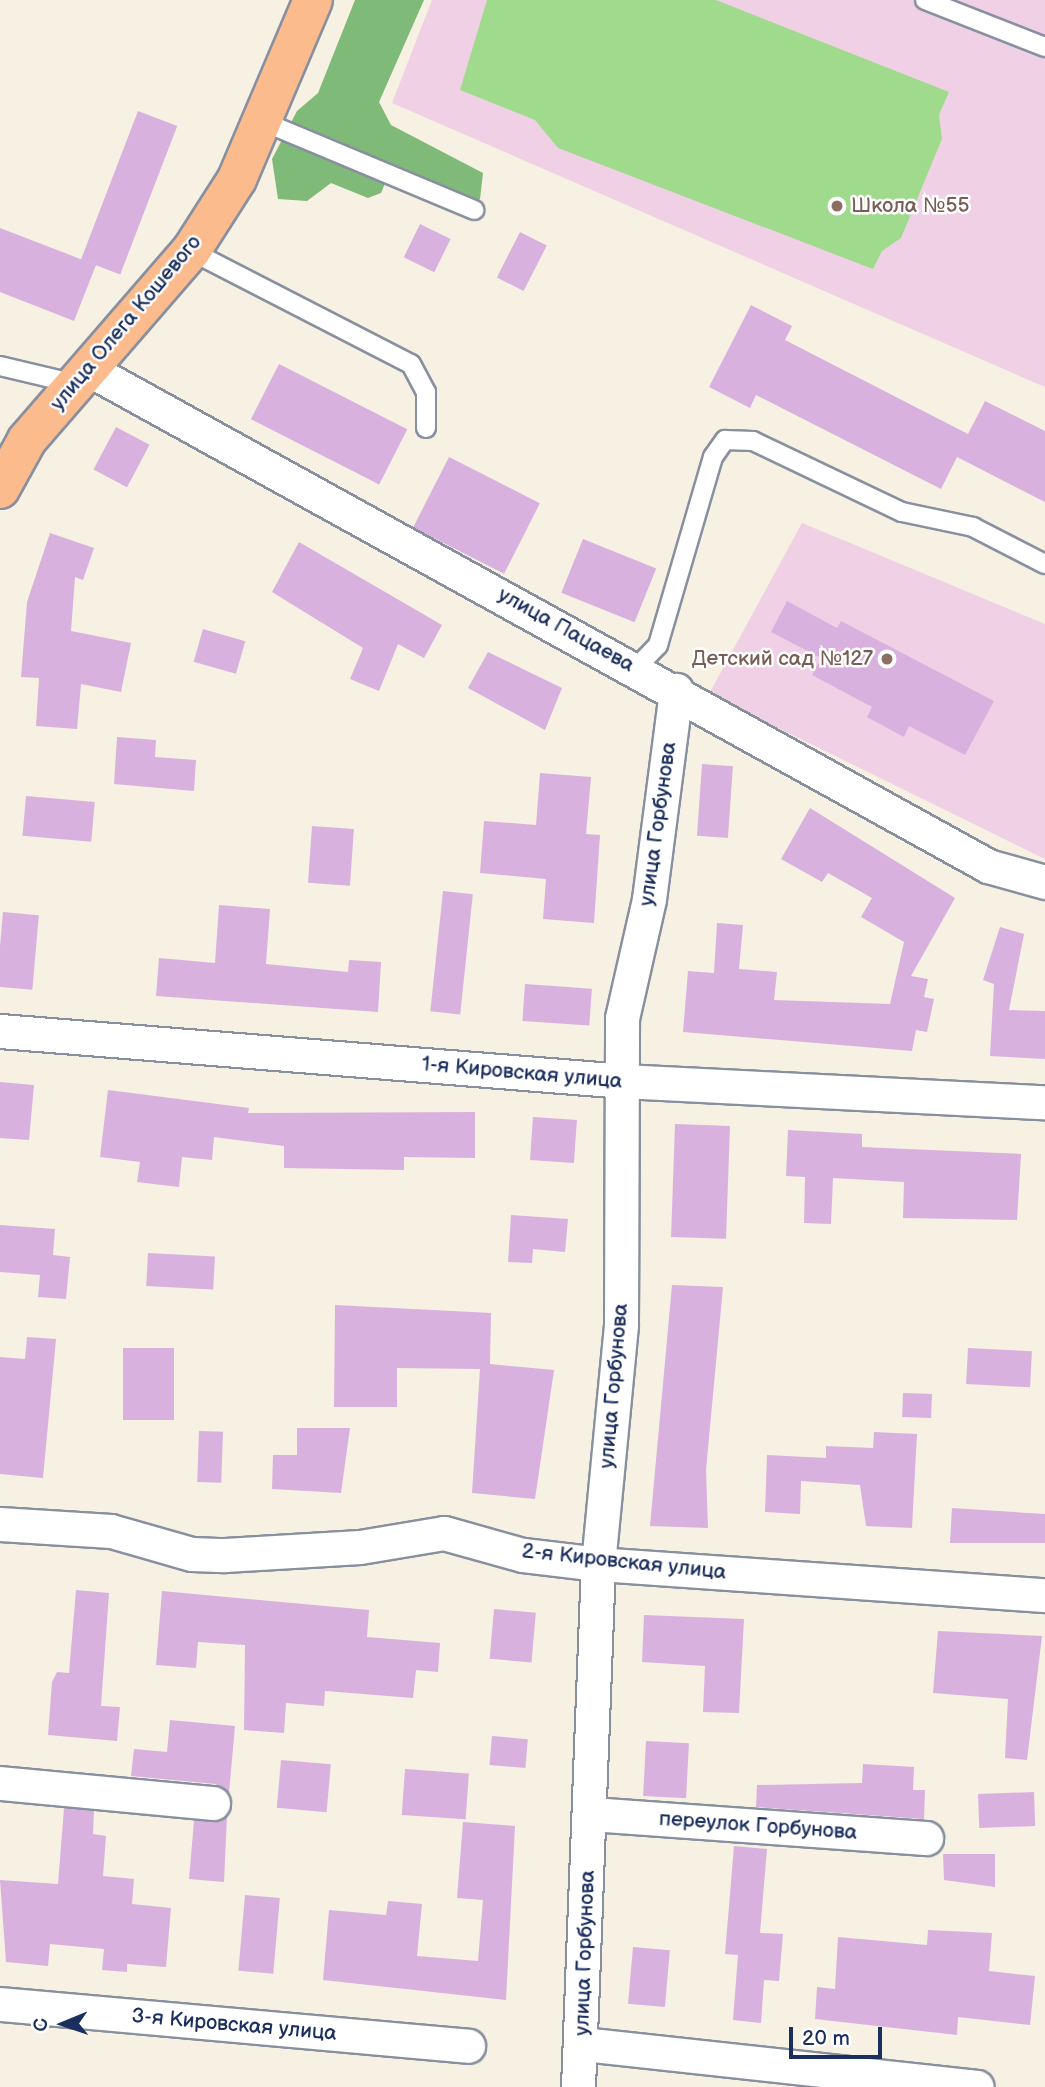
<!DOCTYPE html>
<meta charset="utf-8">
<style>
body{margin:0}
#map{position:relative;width:1045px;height:2087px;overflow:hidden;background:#f6f1e2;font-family:"Balsamiq Sans",sans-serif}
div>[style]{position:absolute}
.built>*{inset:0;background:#efd0e5}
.green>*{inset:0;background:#a0da8d}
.forest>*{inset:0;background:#80ba78}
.building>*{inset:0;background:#d9b1df;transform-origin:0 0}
.roads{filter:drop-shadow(2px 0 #8890a0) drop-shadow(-2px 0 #8890a0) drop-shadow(0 2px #8890a0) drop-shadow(0 -2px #8890a0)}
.lane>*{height:18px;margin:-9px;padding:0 9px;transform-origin:9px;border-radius:9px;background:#fff}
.street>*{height:33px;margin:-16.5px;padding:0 16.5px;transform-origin:16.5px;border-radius:16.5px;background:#fff}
.primary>*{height:38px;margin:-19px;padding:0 19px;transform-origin:19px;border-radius:19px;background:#fbbb8c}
.dots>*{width:19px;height:19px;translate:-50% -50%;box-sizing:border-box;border:4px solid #fff;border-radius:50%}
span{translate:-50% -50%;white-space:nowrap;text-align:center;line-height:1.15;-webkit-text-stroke:5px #fff;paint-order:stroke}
.education-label{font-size:21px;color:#785e54}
.left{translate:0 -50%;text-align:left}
.right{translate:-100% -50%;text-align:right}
.street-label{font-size:21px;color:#1b2f5e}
.north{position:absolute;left:28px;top:1989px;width:70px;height:70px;-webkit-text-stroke:5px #fff;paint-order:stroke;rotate:268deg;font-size:19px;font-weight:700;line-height:28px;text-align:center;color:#1b2f5e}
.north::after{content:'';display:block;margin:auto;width:24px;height:32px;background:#1b2f5e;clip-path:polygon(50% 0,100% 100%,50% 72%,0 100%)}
.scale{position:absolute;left:789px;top:2027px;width:93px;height:32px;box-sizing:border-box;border:4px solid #1b2f5e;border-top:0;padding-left:9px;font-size:21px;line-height:24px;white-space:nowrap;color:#1b2f5e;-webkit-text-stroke:5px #fff;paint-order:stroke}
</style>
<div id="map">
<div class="built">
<div style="clip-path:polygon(432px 0,1045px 0,1045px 387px,392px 103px)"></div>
<div style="clip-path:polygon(802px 523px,1045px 624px,1045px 859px,709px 694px)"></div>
</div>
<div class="green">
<div style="clip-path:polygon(487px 0,716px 0,949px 92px,939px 115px,942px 139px,901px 238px,882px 251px,873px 269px,558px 148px,535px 120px,460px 90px)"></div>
</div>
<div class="forest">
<div style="clip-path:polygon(355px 0,424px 0,379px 102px,391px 125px,483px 173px,480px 199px,469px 206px,440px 207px,386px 181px,381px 193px,368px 198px,331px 183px,307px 201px,278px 199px,272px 159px,297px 111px,318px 93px)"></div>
</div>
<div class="building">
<div style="left:138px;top:111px;width:42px;height:159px;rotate:21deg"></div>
<div style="left:420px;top:224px;width:34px;height:37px;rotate:26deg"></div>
<div style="clip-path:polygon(0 228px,96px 265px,74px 321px,0 292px)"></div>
<div style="left:520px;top:232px;width:30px;height:51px;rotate:27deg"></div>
<div style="clip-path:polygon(751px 305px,792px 326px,785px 340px,968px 434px,985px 401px,1045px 431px,1045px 502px,957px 457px,941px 489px,756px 395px,750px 408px,709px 387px)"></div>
<div style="left:279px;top:364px;width:144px;height:62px;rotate:27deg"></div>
<div style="left:116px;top:427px;width:38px;height:48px;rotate:28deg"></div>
<div style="left:449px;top:457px;width:102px;height:79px;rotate:27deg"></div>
<div style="clip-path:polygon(50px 533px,94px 548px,83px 580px,75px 577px,71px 631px,131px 643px,121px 692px,81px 684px,77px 729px,36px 726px,39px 678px,21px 677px,27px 602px)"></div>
<div style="left:583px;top:539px;width:79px;height:58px;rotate:22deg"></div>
<div style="clip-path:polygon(299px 542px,442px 625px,424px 658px,398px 644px,379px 691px,350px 679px,363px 648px,272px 592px)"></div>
<div style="clip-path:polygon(787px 601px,837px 628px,841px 621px,994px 701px,965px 755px,909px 726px,904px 737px,867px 717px,872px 707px,812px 675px,821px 658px,771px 632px)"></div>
<div style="left:203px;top:629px;width:44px;height:34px;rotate:16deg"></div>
<div style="clip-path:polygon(488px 652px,562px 688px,545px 730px,468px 688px)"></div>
<div style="clip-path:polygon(117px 737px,156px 740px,155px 757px,196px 760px,194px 791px,114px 784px)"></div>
<div style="left:702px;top:764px;width:31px;height:72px;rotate:4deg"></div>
<div style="clip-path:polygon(540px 773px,591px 777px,586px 834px,600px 835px,594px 923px,543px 919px,546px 879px,480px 873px,484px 821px,536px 825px)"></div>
<div style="left:26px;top:796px;width:69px;height:40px;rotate:5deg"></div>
<div style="clip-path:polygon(810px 808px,955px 898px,911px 976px,928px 979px,924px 997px,934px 999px,927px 1032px,916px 1030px,912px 1051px,683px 1032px,688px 971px,714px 973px,717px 923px,743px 925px,739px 969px,777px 972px,774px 1000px,890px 1004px,904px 942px,861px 917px,872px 898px,828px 873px,822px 882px,781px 859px)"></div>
<div style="left:312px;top:826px;width:42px;height:57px;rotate:4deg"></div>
<div style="left:443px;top:891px;width:30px;height:121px;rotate:6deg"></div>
<div style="clip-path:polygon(219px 905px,270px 909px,266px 964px,348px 972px,349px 960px,381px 962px,378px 1012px,156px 996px,159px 958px,215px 963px)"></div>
<div style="left:3px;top:912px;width:36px;height:75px;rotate:5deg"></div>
<div style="clip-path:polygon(1000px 927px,1024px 934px,1009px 1010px,1045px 1011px,1045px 1059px,990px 1056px,994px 984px,983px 980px)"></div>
<div style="left:525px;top:984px;width:67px;height:37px;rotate:4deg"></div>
<div style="clip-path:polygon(0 1082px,34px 1085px,29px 1140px,0 1138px)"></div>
<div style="clip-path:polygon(108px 1090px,249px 1108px,248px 1113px,475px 1112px,475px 1158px,404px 1157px,404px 1170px,284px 1168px,284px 1146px,214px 1137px,212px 1160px,182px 1157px,179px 1187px,137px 1182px,140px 1162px,100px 1157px)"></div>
<div style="left:533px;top:1117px;width:44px;height:43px;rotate:4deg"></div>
<div style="left:675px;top:1124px;width:55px;height:113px;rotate:2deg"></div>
<div style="clip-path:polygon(788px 1130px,862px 1134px,862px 1147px,1021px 1154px,1017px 1220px,903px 1218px,904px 1182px,833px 1178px,831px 1224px,804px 1223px,805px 1177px,786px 1176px)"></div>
<div style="clip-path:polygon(511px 1215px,568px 1219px,565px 1252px,533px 1249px,532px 1263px,508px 1262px)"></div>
<div style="clip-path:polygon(0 1225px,55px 1229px,53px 1255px,70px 1257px,66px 1299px,38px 1297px,40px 1275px,0 1272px)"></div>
<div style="left:148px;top:1253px;width:67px;height:33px;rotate:3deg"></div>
<div style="clip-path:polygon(672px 1285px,723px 1287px,706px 1470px,708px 1528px,650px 1526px)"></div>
<div style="clip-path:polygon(335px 1305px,491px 1313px,490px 1364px,554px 1370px,535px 1499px,472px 1493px,480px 1369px,397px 1368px,397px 1407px,334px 1407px)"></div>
<div style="clip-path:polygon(27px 1337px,56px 1339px,43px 1478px,0 1474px,0 1357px,25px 1359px)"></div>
<div style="left:123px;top:1348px;width:51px;height:72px"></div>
<div style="left:968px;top:1348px;width:64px;height:36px;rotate:3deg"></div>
<div style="left:903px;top:1393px;width:29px;height:24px;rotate:2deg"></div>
<div style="clip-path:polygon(297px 1428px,350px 1428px,341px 1493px,272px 1489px,273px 1455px,297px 1455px)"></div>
<div style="left:199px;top:1431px;width:24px;height:51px;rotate:2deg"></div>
<div style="clip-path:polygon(874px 1432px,917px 1434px,912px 1528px,866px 1526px,860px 1485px,801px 1481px,800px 1514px,765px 1512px,767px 1455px,826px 1458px,826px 1446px,873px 1448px)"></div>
<div style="clip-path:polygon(952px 1508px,1045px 1514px,1045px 1543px,950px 1543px)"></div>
<div style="clip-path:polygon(76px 1590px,109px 1593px,101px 1706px,120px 1707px,117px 1741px,48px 1735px,52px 1682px,57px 1672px,69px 1673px)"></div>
<div style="clip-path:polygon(162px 1591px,369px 1610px,367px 1637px,440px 1643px,438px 1672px,416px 1670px,413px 1698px,325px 1691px,324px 1706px,286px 1703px,284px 1733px,244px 1730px,245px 1645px,198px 1642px,196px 1668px,156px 1665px)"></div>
<div style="left:494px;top:1609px;width:42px;height:50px;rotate:5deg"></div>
<div style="clip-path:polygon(644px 1615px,744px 1619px,739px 1713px,703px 1712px,705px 1666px,642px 1662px)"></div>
<div style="clip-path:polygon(938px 1631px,1042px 1636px,1027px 1760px,1005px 1758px,1008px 1699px,933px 1693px)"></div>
<div style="clip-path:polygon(170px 1720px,235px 1726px,229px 1793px,215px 1784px,131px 1776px,134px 1749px,167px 1752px)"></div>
<div style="left:492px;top:1736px;width:36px;height:29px;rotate:5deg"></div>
<div style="left:646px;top:1741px;width:43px;height:55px;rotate:3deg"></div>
<div style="left:281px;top:1760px;width:50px;height:48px;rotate:5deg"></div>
<div style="clip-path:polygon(863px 1764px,914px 1767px,913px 1790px,925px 1790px,924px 1819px,756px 1807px,757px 1785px,862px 1783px)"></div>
<div style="left:405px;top:1769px;width:64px;height:46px;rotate:4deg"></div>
<div style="left:1034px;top:1792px;width:34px;height:56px;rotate:88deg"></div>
<div style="clip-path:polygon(64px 1808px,94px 1811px,93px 1834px,106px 1836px,103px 1876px,134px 1879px,132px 1904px,171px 1908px,166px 1967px,127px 1964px,127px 1972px,102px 1970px,104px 1949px,50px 1944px,48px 1966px,6px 1962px,0 1880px,58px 1884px)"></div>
<div style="clip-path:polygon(227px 1815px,224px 1882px,189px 1879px,194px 1821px)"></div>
<div style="clip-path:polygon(463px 1822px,515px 1826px,506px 2000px,323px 1980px,329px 1910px,386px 1915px,388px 1901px,422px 1904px,417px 1956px,478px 1961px,483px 1900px,457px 1898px)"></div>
<div style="clip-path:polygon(734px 1846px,767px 1849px,760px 1933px,783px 1934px,779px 1981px,764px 1980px,761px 2023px,733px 2020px,738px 1955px,725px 1954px)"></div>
<div style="clip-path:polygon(943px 1854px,995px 1854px,995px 1887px,944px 1880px)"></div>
<div style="left:245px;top:1895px;width:35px;height:76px;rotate:5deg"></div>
<div style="clip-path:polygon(928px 1930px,992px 1933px,989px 1971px,1035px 1976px,1030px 2025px,958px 2017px,957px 2035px,815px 2019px,817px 1987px,835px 1989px,838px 1937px,927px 1945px)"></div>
<div style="left:633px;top:1947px;width:37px;height:57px;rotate:5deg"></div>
</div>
<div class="roads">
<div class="lane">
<div style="left:925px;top:0;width:129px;rotate:21.4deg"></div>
<div style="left:264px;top:122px;width:228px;rotate:22.7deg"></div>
<div style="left:191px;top:251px;width:247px;rotate:27.2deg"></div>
<div style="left:411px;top:364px;width:32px;rotate:62deg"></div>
<div style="left:426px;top:392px;width:36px;rotate:90deg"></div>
<div style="left:0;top:366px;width:78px;rotate:13.3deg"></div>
<div style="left:636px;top:668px;width:32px;rotate:-46deg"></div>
<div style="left:658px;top:645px;width:196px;rotate:-73.7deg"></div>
<div style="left:713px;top:457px;width:21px;rotate:-55deg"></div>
<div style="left:725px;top:440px;width:28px;rotate:2deg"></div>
<div style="left:753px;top:441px;width:165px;rotate:25.5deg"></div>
<div style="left:902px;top:512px;width:73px;rotate:11.9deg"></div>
<div style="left:973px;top:527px;width:81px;rotate:27.2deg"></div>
</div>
<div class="street">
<div style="left:90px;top:370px;width:1026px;rotate:28.91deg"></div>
<div style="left:988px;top:866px;width:59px;rotate:15.7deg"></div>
<div style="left:0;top:1031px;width:626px;rotate:4.58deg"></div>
<div style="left:624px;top:1081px;width:422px;rotate:2.9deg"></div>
<div style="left:0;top:1524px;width:111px;rotate:3.6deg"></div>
<div style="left:111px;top:1531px;width:84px;rotate:15.9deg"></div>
<div style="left:192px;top:1554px;width:33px;rotate:2deg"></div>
<div style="left:225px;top:1555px;width:135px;rotate:-3.4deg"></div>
<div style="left:360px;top:1547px;width:85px;rotate:-9.5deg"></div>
<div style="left:444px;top:1533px;width:82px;rotate:15.6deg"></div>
<div style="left:523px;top:1555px;width:76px;rotate:6.8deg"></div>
<div style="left:598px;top:1564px;width:448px;rotate:4deg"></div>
<div style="left:0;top:1783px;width:214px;rotate:5.4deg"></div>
<div style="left:590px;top:1814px;width:337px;rotate:4.1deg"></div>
<div style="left:0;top:2004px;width:470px;rotate:5.1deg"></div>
<div style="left:582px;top:2044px;width:397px;rotate:6.2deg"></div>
<div style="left:578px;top:2087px;width:523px;rotate:-87.81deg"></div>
<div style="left:598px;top:1564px;width:241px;rotate:-84.5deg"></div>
<div style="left:621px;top:1324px;width:306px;rotate:-89.8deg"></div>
<div style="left:622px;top:1018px;width:122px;rotate:-77.2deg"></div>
<div style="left:649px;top:899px;width:211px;rotate:-82.6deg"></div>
</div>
<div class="primary">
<div style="left:0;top:489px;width:56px;rotate:-61.1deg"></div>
<div style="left:27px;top:440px;width:250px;rotate:-49.1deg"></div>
<div style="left:191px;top:251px;width:85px;rotate:-57.4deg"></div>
<div style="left:237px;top:179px;width:194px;rotate:-67deg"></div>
</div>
</div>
<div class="dots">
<div style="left:837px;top:206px;background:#8d6e63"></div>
<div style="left:887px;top:659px;background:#8d6e63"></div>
</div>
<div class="education-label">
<span class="left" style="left:851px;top:206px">Школа №55</span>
<span class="right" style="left:873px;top:659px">Детский сад №127</span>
</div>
<div class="street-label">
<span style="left:126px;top:323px;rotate:-50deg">улица Олега Кошевого</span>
<span style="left:566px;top:630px;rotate:29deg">улица Пацаева</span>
<span style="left:658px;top:824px;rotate:-82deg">улица Горбунова</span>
<span style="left:522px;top:1073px;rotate:5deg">1-я Кировская улица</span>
<span style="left:614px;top:1386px;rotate:-85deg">улица Горбунова</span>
<span style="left:624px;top:1562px;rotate:6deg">2-я Кировская улица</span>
<span style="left:758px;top:1826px;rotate:4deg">переулок Горбунова</span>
<span style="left:585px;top:1953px;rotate:-88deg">улица Горбунова</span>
<span style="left:234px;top:2025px;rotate:5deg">3-я Кировская улица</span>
</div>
<div class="north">С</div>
<div class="scale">20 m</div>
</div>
